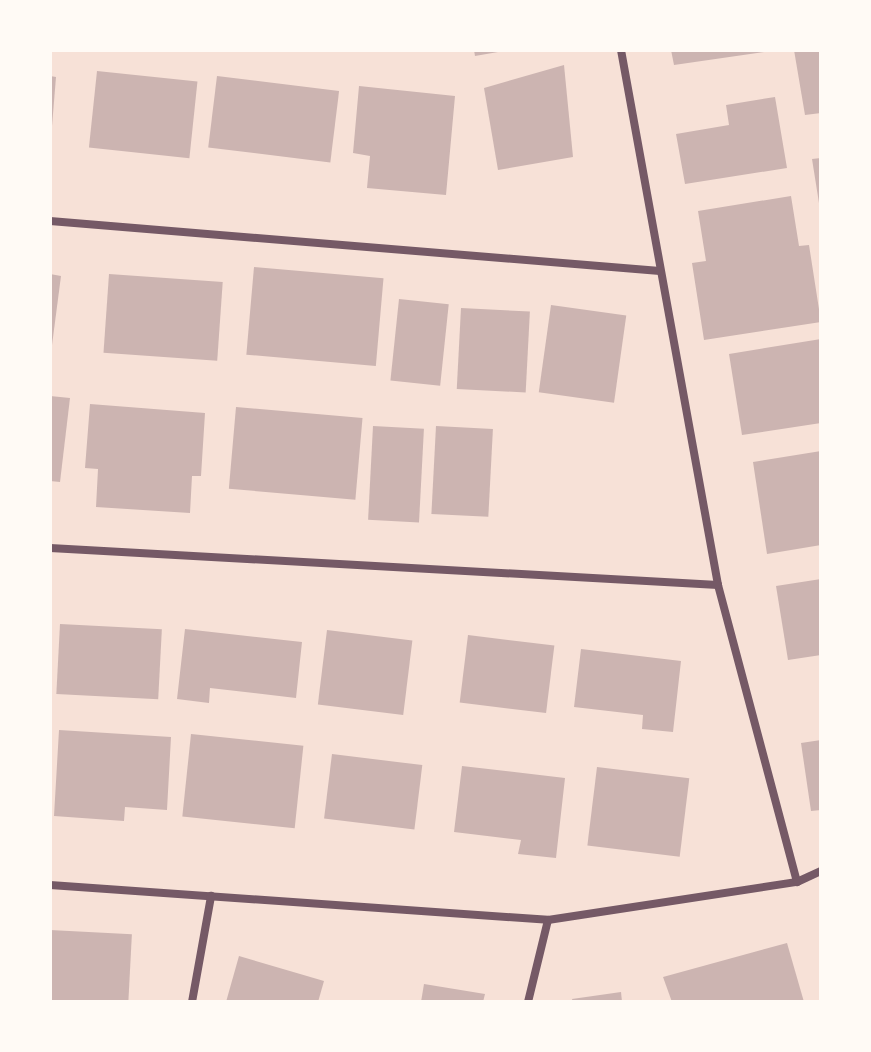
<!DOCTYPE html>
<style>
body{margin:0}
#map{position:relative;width:871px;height:1052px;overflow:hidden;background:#f7e1d7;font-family:"Nunito Sans",sans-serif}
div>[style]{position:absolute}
.building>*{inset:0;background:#ccb4b1;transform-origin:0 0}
.minor>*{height:8px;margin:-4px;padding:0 4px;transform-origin:4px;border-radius:4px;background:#755966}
span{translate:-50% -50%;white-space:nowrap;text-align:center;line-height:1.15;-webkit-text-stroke:8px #fffaf5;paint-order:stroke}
.frame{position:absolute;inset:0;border:52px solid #fffaf5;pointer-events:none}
</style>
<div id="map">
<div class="building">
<div style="clip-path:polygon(474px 50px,498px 50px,498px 52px,475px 56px)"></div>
<div style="clip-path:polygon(671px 50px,764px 50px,764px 52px,674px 65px)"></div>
<div style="clip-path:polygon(794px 50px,821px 50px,821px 113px,805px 115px)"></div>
<div style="clip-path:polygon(564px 65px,573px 157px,498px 170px,484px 88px)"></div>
<div style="left:97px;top:71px;width:101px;height:77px;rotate:6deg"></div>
<div style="clip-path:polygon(50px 76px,56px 77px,52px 126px,50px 126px)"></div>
<div style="left:217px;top:76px;width:123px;height:72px;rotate:7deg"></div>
<div style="clip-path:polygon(359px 86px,455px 96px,446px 195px,367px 188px,370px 156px,353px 153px)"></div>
<div style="clip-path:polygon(775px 97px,787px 168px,685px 184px,676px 134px,729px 125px,726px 105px)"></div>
<div style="clip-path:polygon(821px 158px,821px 203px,819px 203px,812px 159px)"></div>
<div style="clip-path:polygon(791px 196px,799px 246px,809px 245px,821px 322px,704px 340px,692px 263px,706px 261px,698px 211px)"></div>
<div style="left:254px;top:267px;width:130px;height:88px;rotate:5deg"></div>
<div style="clip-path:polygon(50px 274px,61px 276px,52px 345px,50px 345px)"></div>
<div style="left:109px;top:274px;width:114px;height:79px;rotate:4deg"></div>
<div style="left:399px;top:299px;width:50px;height:82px;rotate:6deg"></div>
<div style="left:551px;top:305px;width:76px;height:88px;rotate:8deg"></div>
<div style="left:461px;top:308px;width:69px;height:81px;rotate:3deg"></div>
<div style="clip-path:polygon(821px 339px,821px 423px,742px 435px,729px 354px)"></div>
<div style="clip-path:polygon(50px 396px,70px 398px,60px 482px,50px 481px)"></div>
<div style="clip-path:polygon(90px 404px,205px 413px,201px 476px,192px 476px,190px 513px,96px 507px,98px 469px,85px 468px)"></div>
<div style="left:236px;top:407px;width:127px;height:82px;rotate:5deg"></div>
<div style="left:373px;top:426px;width:51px;height:94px;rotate:3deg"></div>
<div style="left:436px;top:426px;width:57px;height:88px;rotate:3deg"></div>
<div style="clip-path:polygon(821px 451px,821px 545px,767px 554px,753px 462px)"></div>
<div style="clip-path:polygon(821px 579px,821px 655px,788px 660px,776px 586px)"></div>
<div style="left:60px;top:624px;width:102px;height:70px;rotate:3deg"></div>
<div style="clip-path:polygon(185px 629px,302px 642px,296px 698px,210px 688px,209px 703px,177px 699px)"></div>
<div style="left:327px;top:630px;width:86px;height:75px;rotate:7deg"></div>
<div style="left:468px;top:635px;width:87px;height:68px;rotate:7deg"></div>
<div style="clip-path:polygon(581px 649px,681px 661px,673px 732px,642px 729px,643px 715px,574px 707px)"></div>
<div style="clip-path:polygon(59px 730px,171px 737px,167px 810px,125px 807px,124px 821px,54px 816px)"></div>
<div style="left:191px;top:734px;width:113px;height:83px;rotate:6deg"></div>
<div style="clip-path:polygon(821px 740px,821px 810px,811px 811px,801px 743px)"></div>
<div style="left:332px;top:754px;width:91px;height:65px;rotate:7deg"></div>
<div style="clip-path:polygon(462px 766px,565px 778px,556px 858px,518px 854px,521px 840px,454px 832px)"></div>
<div style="left:597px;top:767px;width:93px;height:79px;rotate:7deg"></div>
<div style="left:50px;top:930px;width:82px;height:72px;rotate:3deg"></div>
<div style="clip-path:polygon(787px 943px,804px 1002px,672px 1002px,663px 977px)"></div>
<div style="clip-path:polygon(239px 956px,324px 981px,318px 1002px,226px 1002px)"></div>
<div style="clip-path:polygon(424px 984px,485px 994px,483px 1002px,421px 1002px)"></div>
<div style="clip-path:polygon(621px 992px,622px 1002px,573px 1002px,572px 999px)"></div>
</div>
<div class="minor">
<div style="left:621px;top:50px;width:544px;rotate:79.72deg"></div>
<div style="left:718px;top:585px;width:307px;rotate:75.1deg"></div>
<div style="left:50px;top:221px;width:612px;rotate:4.69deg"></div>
<div style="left:50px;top:548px;width:669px;rotate:3.17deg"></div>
<div style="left:50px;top:885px;width:499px;rotate:4deg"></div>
<div style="left:548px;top:920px;width:252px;rotate:-8.7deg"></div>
<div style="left:797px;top:882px;width:26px;rotate:-25deg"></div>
<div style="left:192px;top:1002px;width:108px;rotate:-79.8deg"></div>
<div style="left:528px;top:1002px;width:84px;rotate:-76.3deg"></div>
</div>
<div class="frame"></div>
</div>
